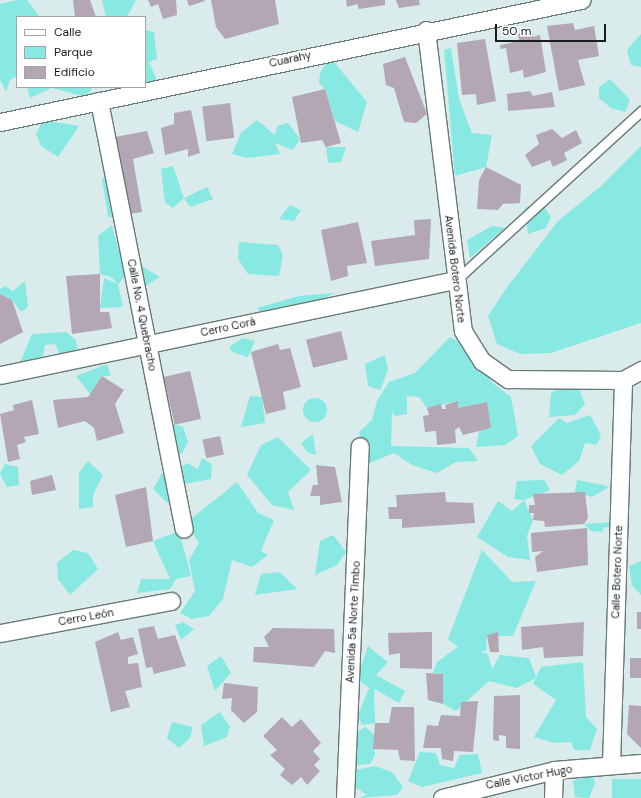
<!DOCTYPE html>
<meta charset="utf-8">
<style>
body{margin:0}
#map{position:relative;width:641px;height:798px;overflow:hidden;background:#d9ebea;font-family:"DM Sans",sans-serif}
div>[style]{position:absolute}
.green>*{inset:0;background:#88e9e3;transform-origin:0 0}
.round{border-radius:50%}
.building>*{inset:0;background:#b2a7b2;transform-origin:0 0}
.roads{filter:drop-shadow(1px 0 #687978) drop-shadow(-1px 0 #687978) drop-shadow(0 1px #687978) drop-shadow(0 -1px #687978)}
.service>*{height:9px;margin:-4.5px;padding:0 4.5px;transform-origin:4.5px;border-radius:4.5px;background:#fff}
.minor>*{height:17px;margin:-8.5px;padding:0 8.5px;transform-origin:8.5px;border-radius:8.5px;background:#fff}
span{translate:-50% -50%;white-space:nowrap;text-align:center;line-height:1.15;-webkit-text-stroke:4px #fff;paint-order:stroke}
.street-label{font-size:11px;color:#171e1d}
.legend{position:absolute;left:16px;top:16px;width:130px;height:72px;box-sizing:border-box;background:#fff;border:1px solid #a2a5a5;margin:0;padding:5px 7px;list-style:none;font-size:12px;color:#171e1d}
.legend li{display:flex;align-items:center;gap:8px;height:20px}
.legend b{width:20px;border:1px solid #a2a5a5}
.scale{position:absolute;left:495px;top:24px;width:111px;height:18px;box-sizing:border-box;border:2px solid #171e1d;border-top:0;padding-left:5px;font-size:12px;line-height:14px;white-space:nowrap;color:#171e1d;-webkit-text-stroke:3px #fff;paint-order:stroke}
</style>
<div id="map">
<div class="green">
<div style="clip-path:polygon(17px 0,27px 0,40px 17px,17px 17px,17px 76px,10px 80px,6px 92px,0 80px,0 4px)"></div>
<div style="clip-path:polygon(102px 0,136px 0,127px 17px,106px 17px)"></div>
<div style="clip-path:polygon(145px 30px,154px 32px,157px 59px,149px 62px,160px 87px,145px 87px)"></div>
<div style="clip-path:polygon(641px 34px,641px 67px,631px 65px,627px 50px)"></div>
<div style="clip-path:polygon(451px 48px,459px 99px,472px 133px,492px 135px,486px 167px,455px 176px,444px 50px)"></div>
<div style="clip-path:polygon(330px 57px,367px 102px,358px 132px,335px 121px,325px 89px,319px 83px,320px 73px)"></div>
<div style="clip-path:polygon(610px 79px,630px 100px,625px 112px,611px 108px,599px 98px,599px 87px)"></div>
<div style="clip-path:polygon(27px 87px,93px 87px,86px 97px,52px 88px,30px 98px)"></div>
<div style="clip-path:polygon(43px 120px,79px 126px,58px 157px,41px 146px,36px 134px)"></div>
<div style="clip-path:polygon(257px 120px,275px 135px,277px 126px,288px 123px,300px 139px,293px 150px,275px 143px,280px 154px,247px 158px,232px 154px,241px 133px)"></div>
<div style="clip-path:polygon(641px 146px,641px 323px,551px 353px,520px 354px,497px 344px,488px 316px,505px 290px,558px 221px,601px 186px)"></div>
<div style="clip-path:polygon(326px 147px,346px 147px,341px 162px,328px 163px)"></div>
<div style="clip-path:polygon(173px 166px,184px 198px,207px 187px,213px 199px,190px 207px,184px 198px,173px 208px,165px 203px,161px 169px)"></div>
<div style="clip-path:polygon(114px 176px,122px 216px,108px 217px,102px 178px)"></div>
<div style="clip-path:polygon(541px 202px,551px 217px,546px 228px,528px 234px,525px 208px)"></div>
<div style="clip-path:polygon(290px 205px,301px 210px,294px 221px,279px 219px)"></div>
<div style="clip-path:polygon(112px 225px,125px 275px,118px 285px,123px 307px,100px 308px,104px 278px,118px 284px,111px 277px,100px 274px,98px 236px)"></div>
<div style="clip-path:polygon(492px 226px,505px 228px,470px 258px,467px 240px)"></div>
<div style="clip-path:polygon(239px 242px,278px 245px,283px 255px,279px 276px,248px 274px,238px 259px)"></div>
<div style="clip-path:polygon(138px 264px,160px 277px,142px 288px)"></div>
<div style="clip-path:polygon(25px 281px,28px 307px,21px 312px,12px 300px,0 294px,0 289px,5px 286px,13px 291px)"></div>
<div style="clip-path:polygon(335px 293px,304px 307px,261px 312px,257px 308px,299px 296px)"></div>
<div style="clip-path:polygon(66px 332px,76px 340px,78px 353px,63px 361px,55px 344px,45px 345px,42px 362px,19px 365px,32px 334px)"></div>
<div style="clip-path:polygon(450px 337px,468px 347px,494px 374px,489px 380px,511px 397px,518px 436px,505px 445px,476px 447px,479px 431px,491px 428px,486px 402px,458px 408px,458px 401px,427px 408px,419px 397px,407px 396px,407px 414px,395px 416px,392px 412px,391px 446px,469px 448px,478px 461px,456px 462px,437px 473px,412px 465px,394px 453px,365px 465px,359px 432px,372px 420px,377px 401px,389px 382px,415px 373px)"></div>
<div style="clip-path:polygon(243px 338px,255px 341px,248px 357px,232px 352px,229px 347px)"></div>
<div style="clip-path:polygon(385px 355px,388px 370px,380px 390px,368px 386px,365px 364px)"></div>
<div style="clip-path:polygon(107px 364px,111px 376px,102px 376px,90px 394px,76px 376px)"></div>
<div style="clip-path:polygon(564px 386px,579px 389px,585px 404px,575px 415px,549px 417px,551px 393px)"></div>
<div style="clip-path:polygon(250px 396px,262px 397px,265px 423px,241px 427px)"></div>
<div class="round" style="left:303px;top:398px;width:24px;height:24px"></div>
<div style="clip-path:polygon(590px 415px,601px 435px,597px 445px,585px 443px,579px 461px,562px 475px,540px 464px,531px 446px,559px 418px,567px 423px)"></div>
<div style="clip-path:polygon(168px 422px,183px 427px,188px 442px,182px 453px,174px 458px)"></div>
<div style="clip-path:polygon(313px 434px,316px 455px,307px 452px,301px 443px)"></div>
<div style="clip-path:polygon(278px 437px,311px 470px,288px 492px,294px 510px,272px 505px,247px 475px,261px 445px)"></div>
<div style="clip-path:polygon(202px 458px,212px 464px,211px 479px,184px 484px,178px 470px,187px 463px,198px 469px)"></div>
<div style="clip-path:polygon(88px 461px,103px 475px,93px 495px,93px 507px,79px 509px,79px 473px)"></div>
<div style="clip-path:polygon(5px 464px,18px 467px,19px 485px,7px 487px,0 474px)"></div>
<div style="clip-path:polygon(162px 473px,173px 482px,175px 510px,153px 489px)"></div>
<div style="clip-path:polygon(544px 480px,550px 490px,524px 500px,533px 520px,527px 536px,530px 560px,508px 557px,477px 537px,498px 501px,512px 511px,524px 500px,514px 499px,517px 481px)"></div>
<div style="clip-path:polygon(577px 480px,603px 485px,609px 487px,592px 497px,575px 492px)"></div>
<div style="clip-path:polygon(237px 482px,258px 513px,274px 520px,261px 551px,268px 555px,252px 567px,232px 560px,223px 599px,209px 616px,192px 619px,180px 613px,195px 591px,189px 560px,199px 543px,190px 529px,192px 518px)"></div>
<div style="clip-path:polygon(613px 522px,611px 528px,604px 527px,602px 532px,591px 531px,584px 524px)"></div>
<div style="clip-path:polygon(179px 531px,191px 576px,176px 579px,170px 589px,137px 593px,141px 579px,170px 579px,153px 541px)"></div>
<div style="clip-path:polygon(333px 535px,346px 552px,337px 565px,315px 575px,320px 541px)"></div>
<div style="clip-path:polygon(73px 550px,88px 553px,98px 569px,70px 595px,58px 579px,57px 563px)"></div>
<div style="clip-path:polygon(482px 550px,512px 582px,536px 581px,513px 636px,487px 635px,486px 651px,480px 652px,488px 654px,492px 669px,500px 655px,529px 658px,536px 677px,541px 667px,583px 662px,586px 717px,597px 729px,590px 750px,574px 750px,571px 742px,555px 743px,534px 737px,556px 700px,533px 684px,536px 678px,517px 688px,489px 681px,456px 711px,443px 704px,443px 674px,433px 673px,437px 662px,458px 647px,448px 639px)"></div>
<div style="clip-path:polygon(641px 561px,641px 595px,632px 585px,629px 566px)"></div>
<div style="clip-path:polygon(280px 572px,297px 589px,255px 595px,261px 574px)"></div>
<div style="clip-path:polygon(183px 622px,194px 629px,181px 640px,175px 625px)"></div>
<div style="clip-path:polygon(368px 646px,388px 662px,376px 675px,405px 691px,399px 703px,374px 689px,375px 723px,362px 725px,358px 715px,369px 688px,357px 679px)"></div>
<div style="clip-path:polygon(221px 656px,231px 673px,215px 691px,207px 666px)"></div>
<div style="clip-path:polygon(220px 712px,230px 727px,227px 737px,204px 746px,201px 725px)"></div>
<div style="clip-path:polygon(172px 722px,193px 727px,190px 738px,179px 748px,167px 738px)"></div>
<div style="clip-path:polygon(365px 727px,374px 734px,375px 755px,370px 764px,358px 765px,348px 739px)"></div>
<div style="clip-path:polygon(420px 752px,436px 753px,440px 765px,454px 768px,460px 755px,478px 754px,482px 773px,422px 787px,408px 781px)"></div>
<div style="clip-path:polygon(375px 766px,392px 772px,403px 787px,397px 795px,358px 798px,367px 795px,355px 787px,355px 770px)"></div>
<div style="clip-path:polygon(593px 775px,595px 783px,589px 798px,575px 797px,573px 781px)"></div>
<div style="left:641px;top:779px;width:19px;height:29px;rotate:90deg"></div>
</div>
<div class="building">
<div style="clip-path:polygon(73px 0,90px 0,96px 17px,75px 17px)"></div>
<div style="clip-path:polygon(148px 0,176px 0,177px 15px,163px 19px,158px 4px,151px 7px)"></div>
<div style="clip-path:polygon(187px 0,204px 0,205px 1px,189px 6px)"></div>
<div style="clip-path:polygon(211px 0,275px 0,279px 24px,225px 39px,216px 27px)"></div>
<div style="clip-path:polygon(346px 0,385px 0,385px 5px,359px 9px,357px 4px,347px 7px)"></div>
<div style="clip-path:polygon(396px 0,419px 0,420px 5px,399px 8px)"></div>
<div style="clip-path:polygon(573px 23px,575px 30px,594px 26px,599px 56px,578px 60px,585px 85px,559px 91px,547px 26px)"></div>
<div style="clip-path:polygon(532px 31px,533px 37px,540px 35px,546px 72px,524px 78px,523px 70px,510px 73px,506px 48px,500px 49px,500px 45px,519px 41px,518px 34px)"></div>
<div style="clip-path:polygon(485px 39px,496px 101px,477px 105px,476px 94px,462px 95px,457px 43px)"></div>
<div style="clip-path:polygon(405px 57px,427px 114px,416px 123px,404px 122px,394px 88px,386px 85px,383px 64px)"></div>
<div style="clip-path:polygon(325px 89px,341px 143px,326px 147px,322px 140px,301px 143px,292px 97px)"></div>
<div style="clip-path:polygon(530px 91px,533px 96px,552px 92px,555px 107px,508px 111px,507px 94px)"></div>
<div style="left:230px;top:103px;width:35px;height:28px;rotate:83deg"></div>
<div style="clip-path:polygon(191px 110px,200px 153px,188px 157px,188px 149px,165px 155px,161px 128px,174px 124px,174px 113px)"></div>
<div style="clip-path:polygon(552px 129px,562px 138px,576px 130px,582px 143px,564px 153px,567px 160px,553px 167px,550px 160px,532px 167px,525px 155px,539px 144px,536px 135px)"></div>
<div style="clip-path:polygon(147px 131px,154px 153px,133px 159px,142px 212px,129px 214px,115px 137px)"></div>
<div style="clip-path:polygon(486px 167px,521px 185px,520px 203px,503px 204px,498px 210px,477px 209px,479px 180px)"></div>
<div style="clip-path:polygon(431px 219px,429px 259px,375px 266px,371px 241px,415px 235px,414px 220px)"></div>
<div style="clip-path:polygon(358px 222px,367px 263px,347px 266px,348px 276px,331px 281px,321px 230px)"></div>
<div style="clip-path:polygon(100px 274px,100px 312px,109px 312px,112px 328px,72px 334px,66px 276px)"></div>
<div style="clip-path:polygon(0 294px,12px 300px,23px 332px,0 344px)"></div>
<div style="left:341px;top:331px;width:29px;height:36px;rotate:76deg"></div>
<div style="clip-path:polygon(278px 344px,280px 350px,290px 348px,301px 387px,283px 392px,286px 409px,266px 414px,251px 352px)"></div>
<div style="left:190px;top:371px;width:49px;height:27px;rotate:77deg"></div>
<div style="clip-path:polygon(102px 376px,124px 390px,115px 404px,124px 433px,97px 441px,94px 428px,85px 421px,58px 428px,53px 400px,88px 397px)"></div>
<div style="clip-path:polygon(32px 400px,39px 434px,24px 437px,26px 442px,17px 445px,20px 459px,8px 462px,0 414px,14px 410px,13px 405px)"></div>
<div style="clip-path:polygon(458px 401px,458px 408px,487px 402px,491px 428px,463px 435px,459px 427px,455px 430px,456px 443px,437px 445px,436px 431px,425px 432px,423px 416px,429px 415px,427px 408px,441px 404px,442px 409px,446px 409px,445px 405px)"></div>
<div style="left:220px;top:436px;width:19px;height:18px;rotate:78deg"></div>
<div style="clip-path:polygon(316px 465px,335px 467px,342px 502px,320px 505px,320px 496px,310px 496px,313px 485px,318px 485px)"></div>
<div style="clip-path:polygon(52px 475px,56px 490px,32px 495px,30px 481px)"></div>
<div style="clip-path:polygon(146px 487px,153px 541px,126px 547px,115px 495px)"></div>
<div style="clip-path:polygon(445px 492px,446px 502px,473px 503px,475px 523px,402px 528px,402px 519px,389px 519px,388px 507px,397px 507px,396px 495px)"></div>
<div style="clip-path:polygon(585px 492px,588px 518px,584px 524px,545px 527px,544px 521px,533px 520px,534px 513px,529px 513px,529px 505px,535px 505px,533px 494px)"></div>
<div style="clip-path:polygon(587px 528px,588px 565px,537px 572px,535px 557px,543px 551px,532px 552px,531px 533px)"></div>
<div style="left:637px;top:612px;width:4px;height:17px"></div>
<div style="clip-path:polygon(584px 622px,583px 656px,544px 658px,543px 647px,522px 650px,521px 627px)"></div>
<div style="clip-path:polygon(154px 626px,158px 639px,175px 635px,186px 666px,154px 674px,152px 667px,146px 668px,138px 629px)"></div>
<div style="clip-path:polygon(273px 628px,334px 629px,335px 653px,325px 651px,314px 667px,253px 662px,254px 647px,269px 647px,264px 637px)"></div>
<div style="clip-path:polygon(118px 632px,121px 640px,133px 637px,138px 654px,128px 657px,128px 664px,138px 663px,142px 687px,125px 691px,130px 707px,111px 712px,95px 642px)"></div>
<div style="clip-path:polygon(432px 632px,432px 669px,400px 668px,400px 653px,389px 655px,388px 633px)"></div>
<div style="clip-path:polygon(498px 632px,499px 652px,490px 652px,487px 635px)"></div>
<div style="left:630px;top:658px;width:11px;height:20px"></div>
<div style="clip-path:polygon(426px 673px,443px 674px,443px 704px,428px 700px)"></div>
<div style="clip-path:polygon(224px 683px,258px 687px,257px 712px,244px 723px,231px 710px,232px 698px,222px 699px)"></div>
<div style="clip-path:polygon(520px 695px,520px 749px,506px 748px,506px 736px,499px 735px,499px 741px,493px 740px,494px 696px)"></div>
<div style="clip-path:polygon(478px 701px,473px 752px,454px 751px,453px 761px,442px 759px,441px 748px,423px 748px,427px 725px,438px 726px,441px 715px,460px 716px,461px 702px)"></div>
<div style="clip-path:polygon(629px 705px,641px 706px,641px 748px,627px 734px)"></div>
<div style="clip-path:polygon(392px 707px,414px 707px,415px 761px,400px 760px,398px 750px,373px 749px,375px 723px,389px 723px)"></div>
<div style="clip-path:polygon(282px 717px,292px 727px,301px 719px,321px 743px,313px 751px,320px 759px,314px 765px,320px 771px,307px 785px,301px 777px,292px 785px,280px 775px,285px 769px,270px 755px,277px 750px,263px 736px)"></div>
</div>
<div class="roads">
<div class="service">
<div style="left:456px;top:280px;width:251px;rotate:-42.4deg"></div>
</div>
<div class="minor">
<div style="left:426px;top:30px;width:303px;rotate:83deg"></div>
<div style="left:463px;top:331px;width:36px;rotate:58deg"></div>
<div style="left:482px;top:361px;width:32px;rotate:35deg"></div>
<div style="left:508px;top:379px;width:115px;rotate:0.5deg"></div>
<div style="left:623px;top:380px;width:21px;rotate:-29deg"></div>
<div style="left:99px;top:101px;width:436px;rotate:78.8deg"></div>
<div style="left:0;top:122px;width:594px;rotate:-11.86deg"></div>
<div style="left:0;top:375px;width:466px;rotate:-11.8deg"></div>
<div style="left:0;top:633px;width:174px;rotate:-10.6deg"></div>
<div style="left:611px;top:764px;width:384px;rotate:-88.2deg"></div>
<div style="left:345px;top:798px;width:352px;rotate:-87.6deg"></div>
<div style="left:442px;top:798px;width:115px;rotate:-14deg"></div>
<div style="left:554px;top:770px;width:87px;rotate:-4.6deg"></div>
<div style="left:553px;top:798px;width:28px;rotate:-88deg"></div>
</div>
</div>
<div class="street-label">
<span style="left:290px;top:59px;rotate:-12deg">Cuarahy</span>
<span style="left:455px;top:269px;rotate:83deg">Avenida Botero Norte</span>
<span style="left:142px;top:315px;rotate:79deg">Calle No. 4 Quebracho</span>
<span style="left:228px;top:327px;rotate:-12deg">Cerro Corá</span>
<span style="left:617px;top:572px;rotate:-88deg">Calle Botero Norte</span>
<span style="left:86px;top:617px;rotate:-10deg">Cerro León</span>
<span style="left:353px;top:622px;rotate:-87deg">Avenida 5a Norte Timbo</span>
<span style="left:529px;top:777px;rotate:-11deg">Calle Victor Hugo</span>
</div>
<ul class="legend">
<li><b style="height:5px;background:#fff"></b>Calle</li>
<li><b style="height:11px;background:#88e9e3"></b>Parque</li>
<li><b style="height:11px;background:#b2a7b2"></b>Edificio</li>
</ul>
<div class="scale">50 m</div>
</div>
